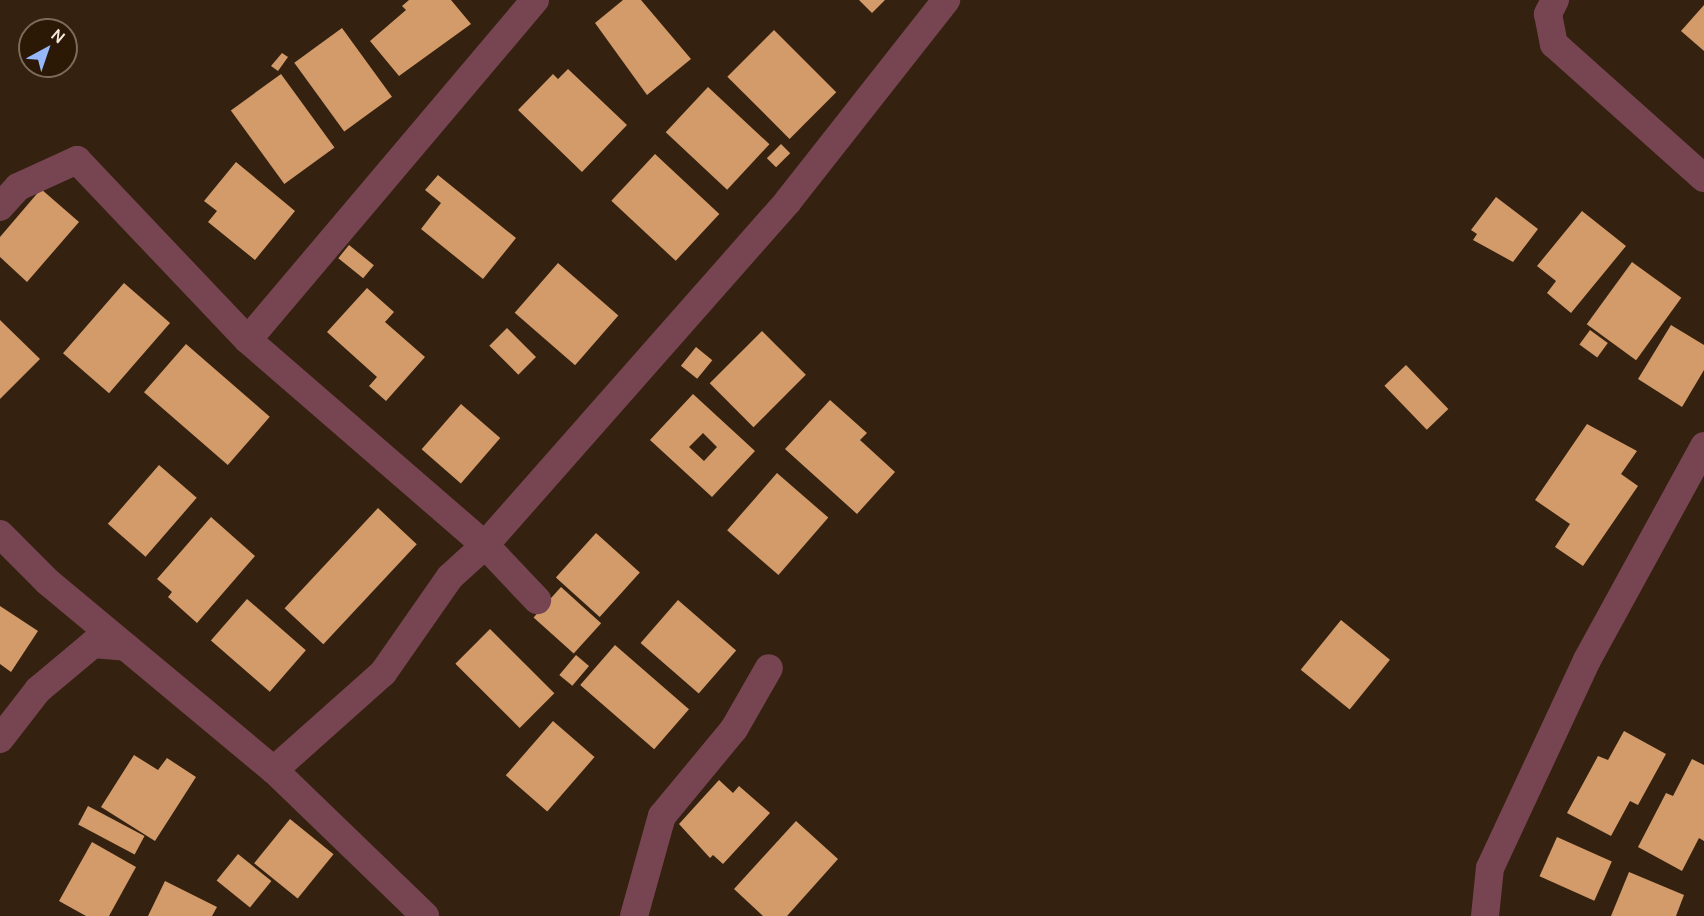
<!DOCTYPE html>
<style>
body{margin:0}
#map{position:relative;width:1704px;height:916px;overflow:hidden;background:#35210f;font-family:Manrope,sans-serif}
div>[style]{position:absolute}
.building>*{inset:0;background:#d39b6a;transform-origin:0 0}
.minor>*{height:28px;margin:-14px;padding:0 14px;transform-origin:14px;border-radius:14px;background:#774552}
span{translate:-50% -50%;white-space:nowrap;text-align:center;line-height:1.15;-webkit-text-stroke:6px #2b1805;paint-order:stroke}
.north{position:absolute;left:18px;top:18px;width:60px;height:60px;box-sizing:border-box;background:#2b1805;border:2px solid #7c6b5b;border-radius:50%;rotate:40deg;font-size:16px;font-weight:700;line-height:24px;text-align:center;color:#f6e8dd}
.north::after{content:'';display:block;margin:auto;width:21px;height:27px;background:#94b7fd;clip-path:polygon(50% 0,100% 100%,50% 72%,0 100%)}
</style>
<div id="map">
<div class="building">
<div style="clip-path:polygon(409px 0,451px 0,471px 24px,399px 76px,370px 41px,406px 10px,402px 6px)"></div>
<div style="clip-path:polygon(623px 0,641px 0,691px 59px,647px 95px,595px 23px)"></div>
<div style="clip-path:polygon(859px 0,885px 0,872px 13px)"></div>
<div style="clip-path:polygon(1704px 5px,1704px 51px,1681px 31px)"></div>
<div style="left:342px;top:28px;width:85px;height:59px;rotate:54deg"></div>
<div style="left:774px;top:30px;width:88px;height:66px;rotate:45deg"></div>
<div style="clip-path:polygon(282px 53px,288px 57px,278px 71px,271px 66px)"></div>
<div style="clip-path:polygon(568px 69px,627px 125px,582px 172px,518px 110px,553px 74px,558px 79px)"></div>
<div style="left:281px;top:74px;width:91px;height:62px;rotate:54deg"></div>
<div style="left:708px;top:87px;width:84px;height:62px;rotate:43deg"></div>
<div style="left:781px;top:144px;width:13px;height:20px;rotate:45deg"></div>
<div style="left:655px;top:154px;width:88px;height:64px;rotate:43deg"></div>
<div style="clip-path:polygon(236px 162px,295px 211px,255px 260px,208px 222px,217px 211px,204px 201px)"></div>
<div style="clip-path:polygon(438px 175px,516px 238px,483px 279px,421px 229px,441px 203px,425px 190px)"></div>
<div style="clip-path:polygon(41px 189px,79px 222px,27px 282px,0 257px,0 237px)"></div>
<div style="clip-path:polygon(1496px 197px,1538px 229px,1513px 262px,1473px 240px,1477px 234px,1471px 230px)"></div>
<div style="clip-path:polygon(1582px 211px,1626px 246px,1571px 313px,1547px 293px,1556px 281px,1537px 266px)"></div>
<div style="left:349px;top:245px;width:32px;height:17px;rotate:39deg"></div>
<div style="left:1632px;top:262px;width:61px;height:77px;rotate:36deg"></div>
<div style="left:558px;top:263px;width:80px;height:66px;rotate:41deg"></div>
<div style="left:124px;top:283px;width:61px;height:93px;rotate:41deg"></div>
<div style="clip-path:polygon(367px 288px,394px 312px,385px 322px,425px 357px,386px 401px,369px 386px,377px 377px,327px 332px)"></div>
<div style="clip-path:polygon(0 320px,40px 359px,0 399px)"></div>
<div style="clip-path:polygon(1671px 325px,1704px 345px,1704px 370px,1682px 407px,1638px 379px)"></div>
<div style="left:507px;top:328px;width:41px;height:25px;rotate:45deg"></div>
<div style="left:1590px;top:330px;width:22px;height:18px;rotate:36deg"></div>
<div style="left:762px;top:331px;width:62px;height:74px;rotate:45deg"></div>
<div style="left:186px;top:344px;width:111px;height:64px;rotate:41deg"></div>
<div style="left:696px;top:347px;width:21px;height:24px;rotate:39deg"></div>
<div style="left:1406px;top:365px;width:61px;height:30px;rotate:46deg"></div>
<div style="clip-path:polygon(evenodd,693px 394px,755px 451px,712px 497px,650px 440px,693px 394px,703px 433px,717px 447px,704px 461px,689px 447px,703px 433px)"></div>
<div style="clip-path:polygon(830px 400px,867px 433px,860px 440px,895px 472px,857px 514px,785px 449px)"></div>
<div style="left:461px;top:404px;width:52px;height:60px;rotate:41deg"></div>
<div style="clip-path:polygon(1587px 424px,1637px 451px,1621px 474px,1638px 486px,1583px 566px,1555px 547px,1570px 524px,1535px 500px)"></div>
<div style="left:159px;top:465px;width:50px;height:78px;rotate:41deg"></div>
<div style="left:777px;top:473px;width:68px;height:76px;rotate:41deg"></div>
<div style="left:378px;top:508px;width:53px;height:137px;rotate:43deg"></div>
<div style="clip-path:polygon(211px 517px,255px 556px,197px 623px,168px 597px,172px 592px,157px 579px)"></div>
<div style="left:596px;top:533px;width:59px;height:60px;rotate:42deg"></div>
<div style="left:561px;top:587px;width:54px;height:41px;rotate:42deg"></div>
<div style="left:247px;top:599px;width:78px;height:55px;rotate:41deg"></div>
<div style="left:678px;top:600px;width:77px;height:57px;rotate:41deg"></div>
<div style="clip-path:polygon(0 606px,38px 631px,11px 672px,0 664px)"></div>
<div style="left:1341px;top:620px;width:63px;height:64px;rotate:39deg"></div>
<div style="left:490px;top:629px;width:91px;height:49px;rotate:45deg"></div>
<div style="left:615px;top:645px;width:98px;height:53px;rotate:41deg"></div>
<div style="left:576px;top:655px;width:17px;height:26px;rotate:40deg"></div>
<div style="left:553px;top:721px;width:55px;height:72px;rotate:41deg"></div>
<div style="clip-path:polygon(1624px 731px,1666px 754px,1638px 805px,1630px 801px,1611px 836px,1567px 813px,1598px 756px,1608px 760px)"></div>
<div style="clip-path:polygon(134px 755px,158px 770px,167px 758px,196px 777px,155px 841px,101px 807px)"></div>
<div style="clip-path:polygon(1692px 759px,1704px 765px,1704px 841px,1699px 838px,1682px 871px,1638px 847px,1666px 793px,1673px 796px)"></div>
<div style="clip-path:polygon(719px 780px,733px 793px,739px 786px,770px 813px,723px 864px,713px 855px,710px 858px,679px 824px)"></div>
<div style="left:88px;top:806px;width:64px;height:21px;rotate:28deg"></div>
<div style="left:290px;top:819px;width:56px;height:57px;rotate:39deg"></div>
<div style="clip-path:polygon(796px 821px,838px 859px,787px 916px,763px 916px,734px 889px)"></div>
<div style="left:1557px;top:837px;width:60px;height:43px;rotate:24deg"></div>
<div style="clip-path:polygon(92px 842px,136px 867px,109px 916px,86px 916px,59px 901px)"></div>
<div style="left:238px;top:854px;width:43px;height:34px;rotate:39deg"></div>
<div style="clip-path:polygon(1629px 872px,1684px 895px,1676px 916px,1611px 916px)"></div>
<div style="clip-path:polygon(165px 881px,217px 907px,212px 916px,148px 916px)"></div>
</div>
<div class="minor">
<div style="left:535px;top:0;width:445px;rotate:130.2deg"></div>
<div style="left:248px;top:340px;width:313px;rotate:40.9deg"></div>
<div style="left:485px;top:545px;width:76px;rotate:46.6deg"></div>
<div style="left:1555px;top:0;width:16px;rotate:117deg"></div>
<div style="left:1548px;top:14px;width:31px;rotate:79deg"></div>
<div style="left:1554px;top:44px;width:201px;rotate:41.8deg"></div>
<div style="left:0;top:207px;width:27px;rotate:-48deg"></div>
<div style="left:18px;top:187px;width:65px;rotate:-24.6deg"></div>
<div style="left:77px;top:160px;width:248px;rotate:46.5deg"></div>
<div style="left:0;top:534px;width:68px;rotate:45deg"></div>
<div style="left:48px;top:582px;width:294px;rotate:39.8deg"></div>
<div style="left:274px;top:770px;width:210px;rotate:44deg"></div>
<div style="left:0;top:739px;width:62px;rotate:-52.2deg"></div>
<div style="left:38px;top:690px;width:72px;rotate:-39.9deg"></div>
<div style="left:93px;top:644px;width:33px;rotate:5deg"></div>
<div style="left:274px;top:770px;width:146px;rotate:-41.7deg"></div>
<div style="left:383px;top:673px;width:117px;rotate:-55.1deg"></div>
<div style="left:450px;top:577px;width:47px;rotate:-42.4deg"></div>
<div style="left:485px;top:545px;width:458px;rotate:-48.6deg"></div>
<div style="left:788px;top:201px;width:256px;rotate:-51.8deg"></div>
<div style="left:634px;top:916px;width:104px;rotate:-74.4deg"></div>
<div style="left:662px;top:816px;width:113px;rotate:-50.4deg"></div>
<div style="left:734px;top:729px;width:70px;rotate:-60.2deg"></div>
<div style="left:1485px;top:916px;width:48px;rotate:-84.1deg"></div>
<div style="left:1490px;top:868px;width:230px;rotate:-65deg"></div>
<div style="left:1587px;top:660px;width:244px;rotate:-61.3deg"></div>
</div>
<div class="north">N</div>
</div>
